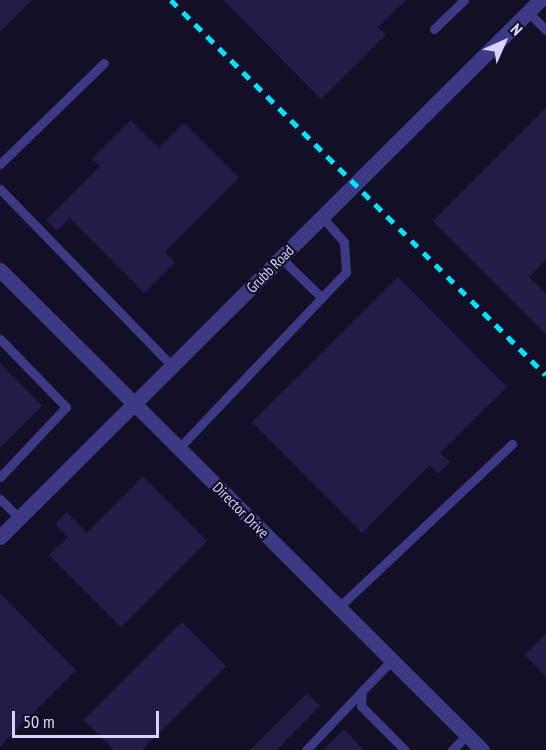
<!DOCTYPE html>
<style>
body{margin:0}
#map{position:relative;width:546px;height:750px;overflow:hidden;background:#130f26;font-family:"PT Sans Narrow",sans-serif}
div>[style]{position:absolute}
.building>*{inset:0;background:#241b47}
.lane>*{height:9px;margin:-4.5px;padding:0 4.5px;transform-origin:4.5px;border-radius:4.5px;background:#3d3a85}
.street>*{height:15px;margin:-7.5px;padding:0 7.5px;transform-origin:7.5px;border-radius:7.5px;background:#3d3a85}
.rail>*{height:4.5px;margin-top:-2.25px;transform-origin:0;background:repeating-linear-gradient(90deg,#00e5ff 0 9px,transparent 0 17px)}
span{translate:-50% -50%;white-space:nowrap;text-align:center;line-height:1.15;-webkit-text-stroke:4.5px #130f26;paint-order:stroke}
.street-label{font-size:15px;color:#d9d4ff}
.north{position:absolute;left:474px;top:12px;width:60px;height:60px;-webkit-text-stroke:4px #130f26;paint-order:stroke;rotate:45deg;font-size:16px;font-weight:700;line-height:24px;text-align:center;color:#d9d4ff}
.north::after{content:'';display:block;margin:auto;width:21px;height:27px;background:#d9d4ff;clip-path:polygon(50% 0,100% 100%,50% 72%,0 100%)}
.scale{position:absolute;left:12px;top:711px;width:147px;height:27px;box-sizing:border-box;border:3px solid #d9d4ff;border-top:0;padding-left:8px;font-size:18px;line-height:21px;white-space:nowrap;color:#d9d4ff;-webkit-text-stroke:4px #130f26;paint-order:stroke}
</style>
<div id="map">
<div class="building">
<div style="clip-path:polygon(0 0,32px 0,0 32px)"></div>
<div style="clip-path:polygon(223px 0,406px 0,378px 27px,386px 35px,321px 99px)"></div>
<div style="clip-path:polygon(546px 108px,546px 260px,529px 277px,546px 294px,546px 334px,433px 221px)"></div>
<div style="clip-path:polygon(131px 120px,159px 148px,184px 123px,239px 178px,165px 252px,175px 262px,144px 293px,70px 218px,57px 231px,46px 220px,100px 166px,92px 159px)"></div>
<div style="clip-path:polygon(398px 277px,507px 387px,440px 453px,450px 462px,438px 474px,430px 465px,362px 533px,252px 422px)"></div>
<div style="clip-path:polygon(0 363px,42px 406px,0 448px)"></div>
<div style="clip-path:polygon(143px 476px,207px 541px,121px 627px,49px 555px,68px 537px,55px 524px,67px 512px,87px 533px)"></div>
<div style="clip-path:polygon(0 593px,76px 670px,0 746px)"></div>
<div style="clip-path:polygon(182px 622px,226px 666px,142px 750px,114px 750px,84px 720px)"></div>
<div style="clip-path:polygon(546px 634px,546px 677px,525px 655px)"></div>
<div style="clip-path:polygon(307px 693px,320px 706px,276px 750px,250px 750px)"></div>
<div style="clip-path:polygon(344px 729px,364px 750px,323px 750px)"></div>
</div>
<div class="lane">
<div style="left:528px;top:12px;width:25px;rotate:45deg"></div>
<div style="left:434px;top:29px;width:42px;rotate:-44deg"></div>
<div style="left:0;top:164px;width:145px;rotate:-44.2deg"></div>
<div style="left:0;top:189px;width:247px;rotate:45.8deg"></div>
<div style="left:281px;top:258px;width:57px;rotate:44.3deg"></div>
<div style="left:0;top:339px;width:95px;rotate:45.9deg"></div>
<div style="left:66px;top:407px;width:96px;rotate:133.3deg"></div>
<div style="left:179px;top:448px;width:243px;rotate:-46.5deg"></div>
<div style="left:346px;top:272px;width:30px;rotate:-94deg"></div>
<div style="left:344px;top:242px;width:33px;rotate:-131deg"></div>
<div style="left:0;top:499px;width:27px;rotate:45deg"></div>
<div style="left:339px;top:607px;width:238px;rotate:-43.3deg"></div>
<div style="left:392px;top:660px;width:43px;rotate:134.1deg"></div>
<div style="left:362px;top:691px;width:15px;rotate:94deg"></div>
<div style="left:361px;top:706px;width:62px;rotate:45deg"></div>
<div style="left:306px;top:750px;width:81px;rotate:-46.5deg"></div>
<div style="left:452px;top:750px;width:21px;rotate:-45deg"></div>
</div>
<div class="street">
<div style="left:0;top:270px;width:680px;rotate:44.88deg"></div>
<div style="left:0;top:537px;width:762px;rotate:-44.84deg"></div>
</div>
<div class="rail">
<div style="left:171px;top:0;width:530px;rotate:45deg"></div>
</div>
<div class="street-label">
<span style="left:270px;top:269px;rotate:-45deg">Grubb Road</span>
<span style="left:241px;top:510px;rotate:45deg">Director Drive</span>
</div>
<div class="north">N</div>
<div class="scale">50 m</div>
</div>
